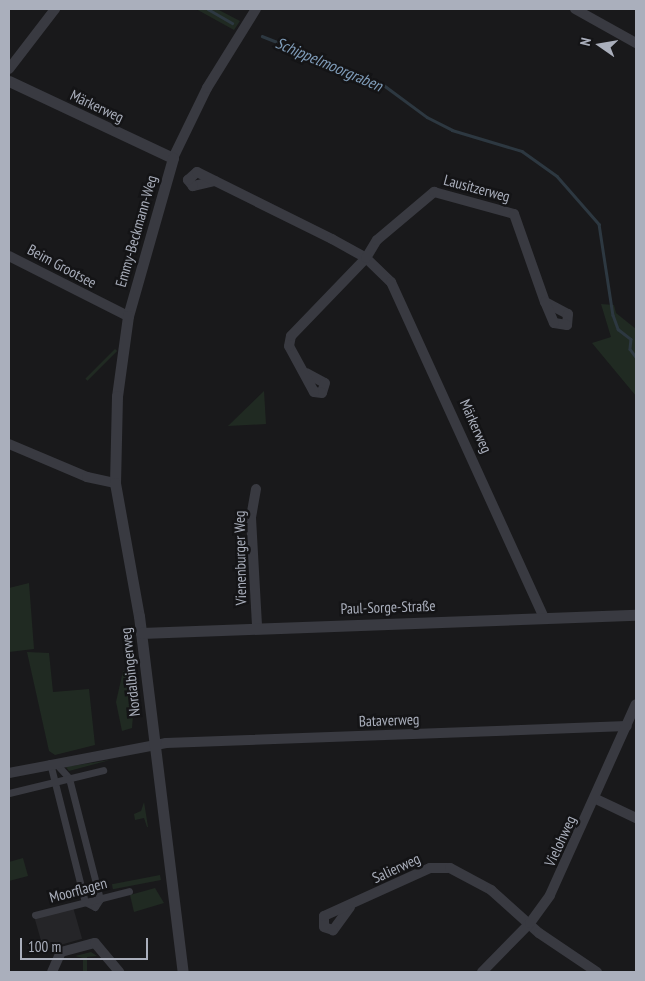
<!DOCTYPE html>
<meta charset="utf-8">
<style>
body{margin:0}
#map{position:relative;width:645px;height:981px;overflow:hidden;background:#19191b;font-family:"PT Sans Narrow",sans-serif}
div>[style]{position:absolute}
.built>*{inset:0;background:#252528;transform-origin:0 0}
.green>*{inset:0;background:#202a22;transform-origin:0 0}
.stream>*{height:2.5px;margin:-1.25px;padding:0 1.25px;transform-origin:1.25px;border-radius:1.25px;background:#2d3841}
.pedestrian>*{height:7px;margin:-3.5px;padding:0 3.5px;transform-origin:3.5px;border-radius:3.5px;background:#393a41}
.minor>*{height:10px;margin:-5px;padding:0 5px;transform-origin:5px;border-radius:5px;background:#393a41}
.tertiary>*{height:11px;margin:-5.5px;padding:0 5.5px;transform-origin:5.5px;border-radius:5.5px;background:#393a41}
span{translate:-50% -50%;white-space:nowrap;text-align:center;line-height:1.15;-webkit-text-stroke:5px #141416;paint-order:stroke}
.street-label{font-size:15px;color:#aaafbc}
.water-label{font-size:16px;color:#7f9cb9;font-style:italic}
.frame{position:absolute;inset:0;border:10px solid #aaafbc;pointer-events:none}
.north{position:absolute;left:575px;top:20px;width:50px;height:50px;-webkit-text-stroke:4px #141416;paint-order:stroke;rotate:283deg;font-size:14px;font-weight:700;line-height:20px;text-align:center;color:#aaafbc}
.north::after{content:'';display:block;margin:auto;width:18px;height:22px;background:#aaafbc;clip-path:polygon(50% 0,100% 100%,50% 72%,0 100%)}
.scale{position:absolute;left:20px;top:938px;width:128px;height:22px;box-sizing:border-box;border:2px solid #aaafbc;border-top:0;padding-left:6px;font-size:15px;line-height:18px;white-space:nowrap;color:#aaafbc;-webkit-text-stroke:4px #141416;paint-order:stroke}
</style>
<div id="map">
<div class="built">
<div style="left:73px;top:907px;width:33px;height:40px;rotate:74deg"></div>
</div>
<div class="green">
<div style="clip-path:polygon(196px 9px,217px 9px,240px 21px,234px 30px)"></div>
<div style="clip-path:polygon(601px 304px,614px 305px,616px 313px,636px 329px,636px 396px,592px 343px,611px 337px)"></div>
<div style="left:115px;top:349px;width:3px;height:42px;rotate:45deg"></div>
<div style="clip-path:polygon(264px 391px,266px 424px,228px 426px)"></div>
<div style="clip-path:polygon(29px 583px,34px 649px,9px 652px,9px 588px)"></div>
<div style="clip-path:polygon(27px 652px,49px 653px,53px 692px,89px 689px,95px 745px,55px 755px,49px 751px)"></div>
<div style="clip-path:polygon(123px 671px,130px 671px,133px 715px,132px 728px,122px 731px,116px 702px)"></div>
<div style="clip-path:polygon(110px 760px,69px 771px,63px 763px,71px 766px)"></div>
<div style="clip-path:polygon(144px 802px,148px 827px,147px 827px,144px 818px,135px 820px,134px 814px,141px 811px)"></div>
<div style="clip-path:polygon(23px 858px,28px 876px,9px 881px,9px 862px)"></div>
<div style="left:160px;top:875px;width:5px;height:49px;rotate:79deg"></div>
<div style="clip-path:polygon(155px 888px,164px 903px,134px 912px,130px 895px)"></div>
<div style="clip-path:polygon(91px 952px,97px 956px,87px 957px,87px 972px,83px 972px,83px 958px,75px 956px)"></div>
</div>
<div class="stream">
<div style="left:208px;top:9px;width:28px;rotate:30deg"></div>
<div style="left:262px;top:36px;width:128px;rotate:21.6deg"></div>
<div style="left:381px;top:83px;width:57px;rotate:36.5deg"></div>
<div style="left:427px;top:117px;width:28px;rotate:27deg"></div>
<div style="left:452px;top:130px;width:73px;rotate:16.7deg"></div>
<div style="left:522px;top:151px;width:43px;rotate:35.5deg"></div>
<div style="left:557px;top:176px;width:64px;rotate:48.8deg"></div>
<div style="left:599px;top:224px;width:92px;rotate:81.3deg"></div>
<div style="left:613px;top:315px;width:15px;rotate:70deg"></div>
<div style="left:618px;top:329px;width:16px;rotate:38deg"></div>
<div style="left:631px;top:339px;width:10px;rotate:96deg"></div>
<div style="left:630px;top:349px;width:10px;rotate:53deg"></div>
</div>
<div class="pedestrian">
<div style="left:50px;top:763px;width:143px;rotate:75.9deg"></div>
<div style="left:85px;top:902px;width:11px;rotate:27deg"></div>
<div style="left:95px;top:907px;width:9px;rotate:-58deg"></div>
<div style="left:100px;top:899px;width:125px;rotate:-104.4deg"></div>
<div style="left:69px;top:778px;width:15px;rotate:-132deg"></div>
<div style="left:9px;top:793px;width:97px;rotate:-13.7deg"></div>
<div style="left:35px;top:915px;width:97px;rotate:-14.3deg"></div>
</div>
<div class="minor">
<div style="left:575px;top:9px;width:70px;rotate:29.1deg"></div>
<div style="left:9px;top:69px;width:76px;rotate:-52.5deg"></div>
<div style="left:173px;top:158px;width:78px;rotate:-64.1deg"></div>
<div style="left:207px;top:88px;width:93px;rotate:-58.2deg"></div>
<div style="left:215px;top:181px;width:23px;rotate:167deg"></div>
<div style="left:193px;top:186px;width:8px;rotate:-130deg"></div>
<div style="left:188px;top:180px;width:12px;rotate:-42deg"></div>
<div style="left:197px;top:172px;width:151px;rotate:26.4deg"></div>
<div style="left:332px;top:239px;width:39px;rotate:29deg"></div>
<div style="left:366px;top:258px;width:35px;rotate:44deg"></div>
<div style="left:391px;top:282px;width:366px;rotate:65.5deg"></div>
<div style="left:9px;top:256px;width:133px;rotate:26.8deg"></div>
<div style="left:306px;top:373px;width:21px;rotate:28deg"></div>
<div style="left:325px;top:383px;width:10px;rotate:107deg"></div>
<div style="left:322px;top:393px;width:8px;rotate:-173deg"></div>
<div style="left:314px;top:392px;width:52px;rotate:-118.5deg"></div>
<div style="left:289px;top:346px;width:10px;rotate:-79deg"></div>
<div style="left:291px;top:336px;width:108px;rotate:-46.1deg"></div>
<div style="left:366px;top:258px;width:21px;rotate:-59deg"></div>
<div style="left:377px;top:240px;width:75px;rotate:-40.1deg"></div>
<div style="left:434px;top:192px;width:83px;rotate:15.4deg"></div>
<div style="left:514px;top:214px;width:93px;rotate:70.6deg"></div>
<div style="left:545px;top:302px;width:26px;rotate:28deg"></div>
<div style="left:568px;top:314px;width:11px;rotate:95deg"></div>
<div style="left:567px;top:325px;width:13px;rotate:-171deg"></div>
<div style="left:554px;top:323px;width:23px;rotate:-113deg"></div>
<div style="left:9px;top:444px;width:85px;rotate:22.9deg"></div>
<div style="left:87px;top:477px;width:29px;rotate:12deg"></div>
<div style="left:256px;top:489px;width:29px;rotate:100deg"></div>
<div style="left:251px;top:518px;width:109px;rotate:86.8deg"></div>
<div style="left:9px;top:773px;width:160px;rotate:-10.8deg"></div>
<div style="left:166px;top:743px;width:461px;rotate:-2.1deg"></div>
<div style="left:596px;top:799px;width:44px;rotate:25.4deg"></div>
<div style="left:350px;top:907px;width:29px;rotate:126deg"></div>
<div style="left:333px;top:930px;width:9px;rotate:-162deg"></div>
<div style="left:324px;top:927px;width:11px;rotate:-90deg"></div>
<div style="left:324px;top:916px;width:116px;rotate:-24.4deg"></div>
<div style="left:430px;top:868px;width:20px"></div>
<div style="left:450px;top:868px;width:47px;rotate:28.2deg"></div>
<div style="left:491px;top:890px;width:64px;rotate:41.9deg"></div>
<div style="left:539px;top:933px;width:70px;rotate:33.9deg"></div>
<div style="left:52px;top:972px;width:22px;rotate:-66deg"></div>
<div style="left:61px;top:952px;width:35px;rotate:-15deg"></div>
<div style="left:95px;top:943px;width:38px;rotate:50deg"></div>
<div style="left:482px;top:972px;width:69px;rotate:-45.6deg"></div>
<div style="left:530px;top:923px;width:34px;rotate:-54deg"></div>
<div style="left:550px;top:895px;width:209px;rotate:-65.8deg"></div>
</div>
<div class="tertiary">
<div style="left:9px;top:81px;width:181px;rotate:25.2deg"></div>
<div style="left:173px;top:158px;width:164px;rotate:105.9deg"></div>
<div style="left:128px;top:316px;width:81px;rotate:97.8deg"></div>
<div style="left:117px;top:396px;width:87px;rotate:91.3deg"></div>
<div style="left:115px;top:483px;width:135px;rotate:79.8deg"></div>
<div style="left:139px;top:616px;width:359px;rotate:83deg"></div>
<div style="left:141px;top:633px;width:495px;rotate:-2.1deg"></div>
</div>
<div class="street-label">
<span style="left:97px;top:106px;rotate:25deg">Märkerweg</span>
<span style="left:477px;top:188px;rotate:15deg">Lausitzerweg</span>
<span style="left:136px;top:231px;rotate:-74deg">Emmy-Beckmann-Weg</span>
<span style="left:62px;top:266px;rotate:28deg">Beim Grootsee</span>
<span style="left:476px;top:426px;rotate:66deg">Märkerweg</span>
<span style="left:240px;top:558px;rotate:-91deg">Vienenburger Weg</span>
<span style="left:388px;top:607px;rotate:-2deg">Paul-Sorge-Straße</span>
<span style="left:130px;top:672px;rotate:-96deg">Nordalbingerweg</span>
<span style="left:389px;top:720px;rotate:-2deg">Bataverweg</span>
<span style="left:560px;top:841px;rotate:-65deg">Vielohweg</span>
<span style="left:396px;top:868px;rotate:-25deg">Salierweg</span>
<span style="left:78px;top:890px;rotate:-15deg">Moorflagen</span>
</div>
<div class="water-label">
<span style="left:329px;top:64px;rotate:23deg">Schippelmoorgraben</span>
</div>
<div class="frame"></div>
<div class="north">N</div>
<div class="scale">100 m</div>
</div>
